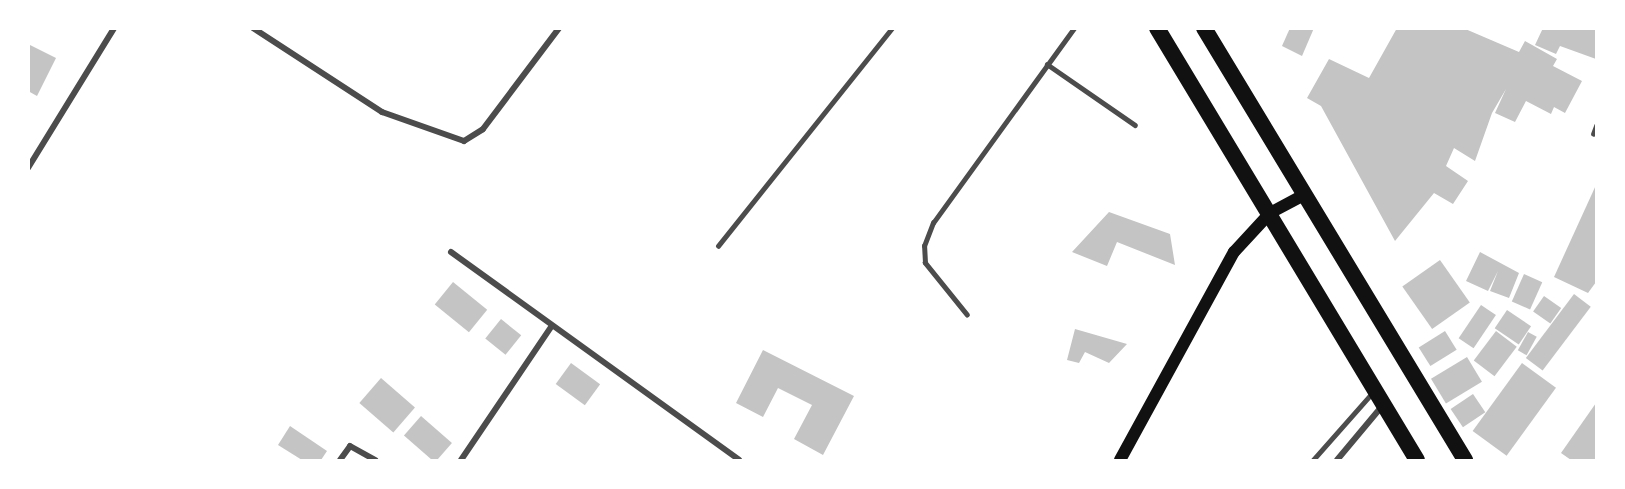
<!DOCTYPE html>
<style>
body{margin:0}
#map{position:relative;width:1625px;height:489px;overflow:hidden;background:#fff;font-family:"Fira Sans",sans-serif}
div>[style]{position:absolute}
.building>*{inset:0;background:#c4c4c4;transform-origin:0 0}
.service>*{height:4.5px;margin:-2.25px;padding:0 2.25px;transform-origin:2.25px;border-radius:2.25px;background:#4c4c4c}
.minor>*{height:6px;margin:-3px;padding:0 3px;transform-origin:3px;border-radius:3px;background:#4c4c4c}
.secondary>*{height:12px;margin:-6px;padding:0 6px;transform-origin:6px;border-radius:6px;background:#111}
.trunk>*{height:16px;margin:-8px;padding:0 8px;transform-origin:8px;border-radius:8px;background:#111}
span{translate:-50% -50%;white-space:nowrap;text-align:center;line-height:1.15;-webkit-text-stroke:4.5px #fff;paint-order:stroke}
.frame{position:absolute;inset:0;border:30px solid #fff;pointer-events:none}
</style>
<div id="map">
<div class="building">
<div style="clip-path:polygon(1290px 28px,1314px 28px,1302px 56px,1282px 46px)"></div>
<div style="clip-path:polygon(1397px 28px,1463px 28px,1519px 52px,1525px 41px,1557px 59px,1553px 66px,1582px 81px,1565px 113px,1554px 107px,1551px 114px,1526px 101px,1515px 122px,1495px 113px,1506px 89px,1492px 113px,1475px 161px,1454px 148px,1446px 166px,1468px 181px,1453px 204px,1434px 193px,1395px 241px,1321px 106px,1307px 98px,1329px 59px,1369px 78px)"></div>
<div style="clip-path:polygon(1543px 28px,1596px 28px,1596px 59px,1560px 46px,1556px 54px,1535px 45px)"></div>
<div style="clip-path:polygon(28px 44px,56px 58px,37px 96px,28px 91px)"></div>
<div style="clip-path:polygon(1596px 185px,1596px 282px,1588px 293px,1554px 277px)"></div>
<div style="clip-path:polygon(1109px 212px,1170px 234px,1175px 265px,1117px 242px,1107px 266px,1072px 252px)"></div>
<div style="clip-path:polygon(1480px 252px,1519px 273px,1509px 298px,1490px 291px,1498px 271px,1488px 291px,1466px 281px)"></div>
<div style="left:1440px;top:260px;width:52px;height:46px;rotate:55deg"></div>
<div style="left:1524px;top:274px;width:20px;height:30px;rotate:24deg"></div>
<div style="left:453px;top:282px;width:44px;height:29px;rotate:39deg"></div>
<div style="left:1574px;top:294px;width:21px;height:80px;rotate:37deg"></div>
<div style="left:1544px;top:296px;width:21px;height:19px;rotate:35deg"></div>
<div style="left:1481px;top:305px;width:18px;height:40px;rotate:34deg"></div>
<div style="left:1507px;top:310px;width:29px;height:22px;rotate:34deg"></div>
<div style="left:501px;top:319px;width:26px;height:25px;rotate:39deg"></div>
<div style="clip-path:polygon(1075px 329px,1127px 344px,1109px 363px,1085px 352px,1079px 363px,1067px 360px)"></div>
<div style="left:1445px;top:331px;width:22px;height:31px;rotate:58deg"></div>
<div style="left:1496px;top:331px;width:26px;height:37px;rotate:37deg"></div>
<div style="left:1528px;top:332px;width:10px;height:21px;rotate:29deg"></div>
<div style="clip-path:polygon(763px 350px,854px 396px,823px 455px,794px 439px,812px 405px,778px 388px,763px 417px,736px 403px)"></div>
<div style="left:1467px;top:357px;width:29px;height:42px;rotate:59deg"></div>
<div style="left:571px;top:363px;width:36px;height:26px;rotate:36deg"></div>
<div style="left:1522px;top:363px;width:42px;height:84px;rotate:36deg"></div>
<div style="left:381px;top:378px;width:45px;height:33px;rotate:41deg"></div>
<div style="left:1473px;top:394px;width:22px;height:27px;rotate:56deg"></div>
<div style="clip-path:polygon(1596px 403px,1596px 460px,1571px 460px,1561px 453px)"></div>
<div style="left:421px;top:416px;width:41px;height:26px;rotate:41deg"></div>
<div style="clip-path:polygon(290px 426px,327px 451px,321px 460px,302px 460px,278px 445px)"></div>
</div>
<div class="service">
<div style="left:1047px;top:64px;width:107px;rotate:34.7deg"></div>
<div style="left:1593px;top:134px;width:9px;rotate:-69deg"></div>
<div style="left:718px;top:246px;width:279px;rotate:-51.4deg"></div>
<div style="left:967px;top:315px;width:67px;rotate:-128.9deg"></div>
<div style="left:925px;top:263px;width:17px;rotate:-93deg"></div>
<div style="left:924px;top:246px;width:25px;rotate:-69deg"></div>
<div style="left:933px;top:223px;width:241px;rotate:-54.1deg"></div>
<div style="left:1313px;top:460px;width:91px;rotate:-48.6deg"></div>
</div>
<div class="minor">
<div style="left:253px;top:28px;width:154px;rotate:33.1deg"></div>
<div style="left:382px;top:112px;width:87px;rotate:19.5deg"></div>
<div style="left:464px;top:141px;width:22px;rotate:-32deg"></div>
<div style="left:483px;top:129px;width:126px;rotate:-53deg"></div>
<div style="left:28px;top:168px;width:164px;rotate:-58.4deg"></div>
<div style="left:451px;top:252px;width:355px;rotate:35.8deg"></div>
<div style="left:340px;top:460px;width:17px;rotate:-54deg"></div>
<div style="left:350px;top:446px;width:29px;rotate:29deg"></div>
<div style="left:461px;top:460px;width:161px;rotate:-55.9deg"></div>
<div style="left:1337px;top:460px;width:72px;rotate:-50.1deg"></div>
</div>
<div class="secondary">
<div style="left:1120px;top:460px;width:237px;rotate:-61.3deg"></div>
<div style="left:1234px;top:252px;width:53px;rotate:-47.3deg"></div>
<div style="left:1270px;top:213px;width:38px;rotate:-28deg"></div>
</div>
<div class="trunk">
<div style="left:1157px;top:28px;width:504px;rotate:58.96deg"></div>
<div style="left:1204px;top:28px;width:505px;rotate:58.86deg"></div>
</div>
<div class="frame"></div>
</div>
